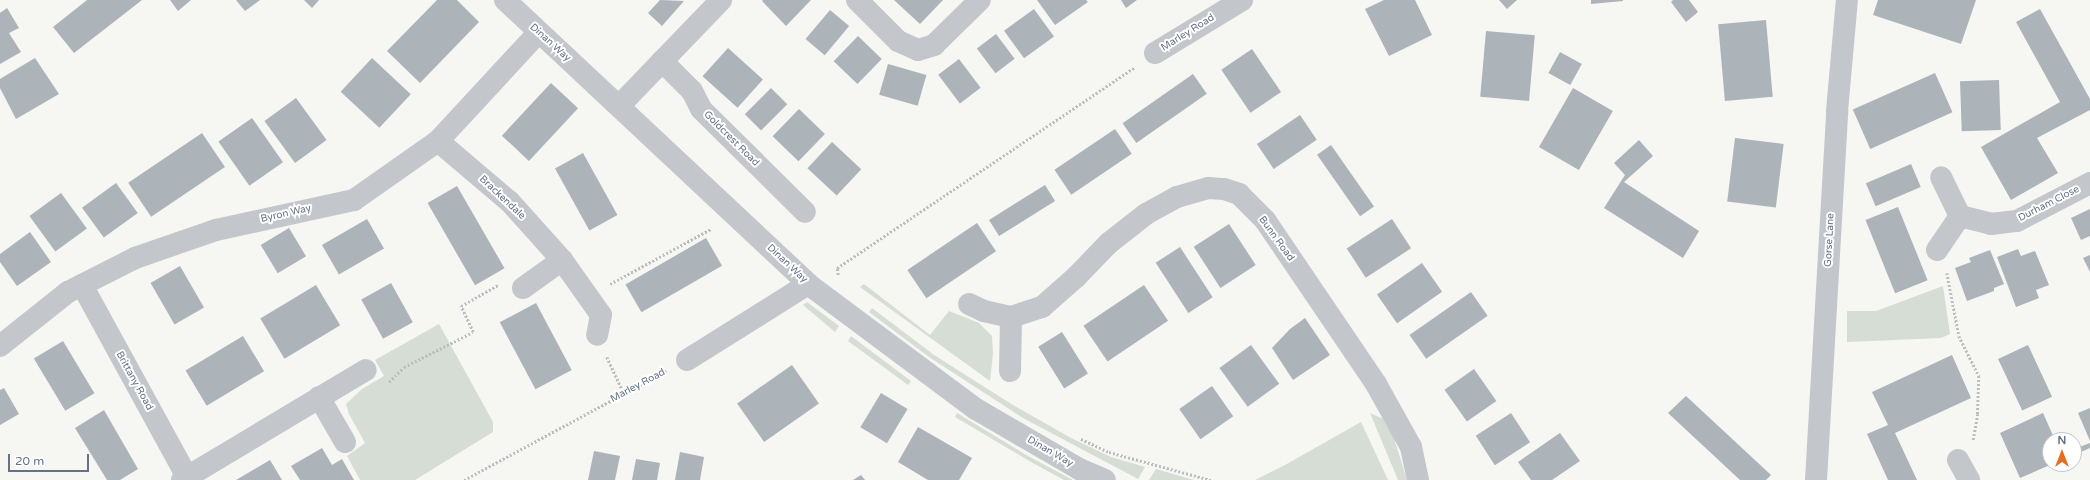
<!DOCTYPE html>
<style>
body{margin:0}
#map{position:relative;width:2090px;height:480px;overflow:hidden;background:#f6f6f3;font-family:"Varela Round",sans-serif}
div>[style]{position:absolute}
.green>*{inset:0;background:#d6ddd4}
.building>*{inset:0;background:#acb3b9;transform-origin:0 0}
.path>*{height:2.5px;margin-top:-1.25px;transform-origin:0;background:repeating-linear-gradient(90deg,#bbbdc0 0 2px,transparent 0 4px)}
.minor>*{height:22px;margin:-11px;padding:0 11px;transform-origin:11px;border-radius:11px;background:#c3c6ca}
.tertiary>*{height:22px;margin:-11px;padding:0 11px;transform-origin:11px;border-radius:11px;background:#c3c6ca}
span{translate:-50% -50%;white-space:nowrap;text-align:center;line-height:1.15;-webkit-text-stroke:4px #fff;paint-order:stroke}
.street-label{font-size:10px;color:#657284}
.north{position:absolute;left:2042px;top:432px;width:40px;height:40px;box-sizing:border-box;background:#fff;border:1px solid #c1c7ce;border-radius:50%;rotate:0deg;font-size:11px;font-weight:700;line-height:16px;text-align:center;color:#657284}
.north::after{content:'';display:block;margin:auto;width:14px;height:18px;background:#e66d23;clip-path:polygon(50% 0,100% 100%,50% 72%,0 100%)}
.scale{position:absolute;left:8px;top:454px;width:81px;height:18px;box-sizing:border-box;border:2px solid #657284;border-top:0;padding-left:5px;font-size:12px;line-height:14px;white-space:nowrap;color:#657284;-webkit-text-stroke:3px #fff;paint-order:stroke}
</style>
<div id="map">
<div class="green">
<div style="clip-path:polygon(864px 284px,930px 335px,949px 311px,979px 323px,992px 336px,993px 354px,990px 381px,860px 287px)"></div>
<div style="clip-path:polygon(1943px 286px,1950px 334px,1941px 338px,1847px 342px,1847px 311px,1876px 311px)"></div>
<div style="clip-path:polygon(807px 302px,839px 326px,835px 332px,803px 305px)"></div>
<div style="clip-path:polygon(872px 308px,934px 355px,1013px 405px,1071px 438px,1111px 457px,1145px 467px,1138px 479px,1023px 418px,929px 357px,869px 312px)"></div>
<div style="clip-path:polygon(439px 324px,493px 422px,493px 432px,415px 480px,360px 480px,347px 456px,365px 443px,349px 414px,346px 404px,362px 389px,384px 376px,375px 360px)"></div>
<div style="clip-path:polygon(851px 336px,911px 381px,908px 385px,848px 341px)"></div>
<div style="clip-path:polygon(957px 413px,1028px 456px,1073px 480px,1064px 480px,1031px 462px,955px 417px)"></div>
<div style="clip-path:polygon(1370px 413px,1386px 420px,1392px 432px,1407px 480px,1398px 480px)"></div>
<div style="clip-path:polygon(1361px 422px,1388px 480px,1255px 480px,1285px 465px)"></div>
<div style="clip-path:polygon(1156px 469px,1194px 480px,1149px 480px)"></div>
</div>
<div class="building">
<div style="clip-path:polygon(87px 0,142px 0,74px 53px,53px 27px)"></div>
<div style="clip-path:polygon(170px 0,191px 0,178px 11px)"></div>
<div style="clip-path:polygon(236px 0,260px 0,245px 11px)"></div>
<div style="clip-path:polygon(304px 0,319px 0,312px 8px)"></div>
<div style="clip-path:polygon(437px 0,457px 0,479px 22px,420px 83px,387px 51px)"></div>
<div style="clip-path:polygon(660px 0,684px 1px,662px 26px,648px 13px)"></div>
<div style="clip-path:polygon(763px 0,811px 0,786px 26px,762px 1px)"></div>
<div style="clip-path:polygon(894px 0,943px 0,920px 24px)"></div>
<div style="clip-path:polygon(1037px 0,1086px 0,1088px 2px,1055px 25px)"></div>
<div style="clip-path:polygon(1121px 0,1137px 0,1126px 8px)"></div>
<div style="clip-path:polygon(1384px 0,1415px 0,1432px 35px,1389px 56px,1365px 9px)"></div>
<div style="clip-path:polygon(1499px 0,1517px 0,1507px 9px)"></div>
<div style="clip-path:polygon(1591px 0,1623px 0,1623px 1px,1591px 4px)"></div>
<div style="clip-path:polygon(1673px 0,1689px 0,1698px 12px,1686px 22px,1671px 2px)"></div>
<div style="clip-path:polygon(1878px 0,1976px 0,1961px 44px,1873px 15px)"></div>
<div style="clip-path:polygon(7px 8px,19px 28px,9px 33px,21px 52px,0 64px,0 13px)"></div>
<div style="left:1034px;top:9px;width:34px;height:37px;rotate:54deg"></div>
<div style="clip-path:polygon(2040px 9px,2090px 99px,2090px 110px,2037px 138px,2058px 173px,2011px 200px,1981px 147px,2060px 102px,2016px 22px)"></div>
<div style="left:830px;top:10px;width:25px;height:38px;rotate:40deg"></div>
<div style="left:1766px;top:20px;width:77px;height:48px;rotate:85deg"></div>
<div style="left:1486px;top:31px;width:49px;height:66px;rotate:5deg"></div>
<div style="left:996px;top:34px;width:31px;height:24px;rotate:53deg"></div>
<div style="left:858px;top:36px;width:33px;height:35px;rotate:44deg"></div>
<div style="left:728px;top:48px;width:47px;height:38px;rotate:42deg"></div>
<div style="left:1252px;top:49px;width:52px;height:37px;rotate:56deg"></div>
<div style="left:1560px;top:52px;width:25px;height:24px;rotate:29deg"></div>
<div style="clip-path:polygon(35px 58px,59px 94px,16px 119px,0 88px,0 79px)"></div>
<div style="left:372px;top:58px;width:53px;height:46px;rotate:43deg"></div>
<div style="left:959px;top:59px;width:36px;height:26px;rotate:53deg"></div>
<div style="left:888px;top:64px;width:40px;height:32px;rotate:16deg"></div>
<div style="left:1935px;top:73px;width:43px;height:90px;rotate:66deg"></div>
<div style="left:1193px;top:74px;width:24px;height:86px;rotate:55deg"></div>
<div style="left:1999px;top:80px;width:50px;height:39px;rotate:88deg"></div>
<div style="left:551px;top:83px;width:37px;height:72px;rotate:43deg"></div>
<div style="left:771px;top:88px;width:23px;height:37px;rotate:45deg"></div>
<div style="left:1573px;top:88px;width:46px;height:68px;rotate:30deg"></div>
<div style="left:296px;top:98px;width:52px;height:39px;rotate:54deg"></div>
<div style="left:799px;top:109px;width:36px;height:38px;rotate:44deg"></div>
<div style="left:1300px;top:115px;width:30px;height:52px;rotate:56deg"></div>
<div style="left:252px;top:118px;width:54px;height:41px;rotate:55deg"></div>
<div style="left:1115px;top:129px;width:30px;height:73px;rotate:56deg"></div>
<div style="left:202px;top:133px;width:41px;height:89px;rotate:56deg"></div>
<div style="left:1735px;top:138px;width:49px;height:64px;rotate:7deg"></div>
<div style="clip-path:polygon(1639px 140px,1653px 156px,1624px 182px,1699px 231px,1683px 258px,1604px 208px,1625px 175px,1614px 163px)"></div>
<div style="left:832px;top:142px;width:40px;height:36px;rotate:43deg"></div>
<div style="left:1331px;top:145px;width:75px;height:17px;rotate:55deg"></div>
<div style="left:583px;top:153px;width:71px;height:32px;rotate:61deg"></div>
<div style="left:1911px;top:164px;width:25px;height:49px;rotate:67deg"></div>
<div style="left:116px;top:183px;width:37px;height:42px;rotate:54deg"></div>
<div style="left:1045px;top:185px;width:19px;height:66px;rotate:58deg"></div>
<div style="left:457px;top:186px;width:95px;height:34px;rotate:60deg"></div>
<div style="left:61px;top:193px;width:44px;height:39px;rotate:54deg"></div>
<div style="left:1898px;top:207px;width:79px;height:35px;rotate:68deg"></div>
<div style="clip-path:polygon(2090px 209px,2090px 236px,2081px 240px,2071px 218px)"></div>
<div style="left:367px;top:219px;width:34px;height:52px;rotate:60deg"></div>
<div style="left:1392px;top:219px;width:35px;height:54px;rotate:57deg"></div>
<div style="left:977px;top:223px;width:34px;height:84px;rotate:56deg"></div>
<div style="left:1229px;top:224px;width:49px;height:42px;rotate:57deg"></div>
<div style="left:289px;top:228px;width:33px;height:33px;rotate:59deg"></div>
<div style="clip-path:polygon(30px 232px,51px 262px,17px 286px,0 262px,0 254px)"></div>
<div style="left:706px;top:238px;width:32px;height:93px;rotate:60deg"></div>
<div style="left:1180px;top:247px;width:60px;height:29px;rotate:57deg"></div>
<div style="clip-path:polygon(2018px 249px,2021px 256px,2035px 251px,2049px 285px,2036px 290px,2039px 298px,2016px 307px,1997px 257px)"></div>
<div style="clip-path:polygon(1990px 250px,2004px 284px,1994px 288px,1994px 291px,1967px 301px,1955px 268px,1971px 262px,1969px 258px)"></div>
<div style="clip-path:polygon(2090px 255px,2090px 272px,2083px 258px)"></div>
<div style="left:1422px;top:263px;width:35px;height:55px;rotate:55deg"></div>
<div style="left:180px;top:266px;width:48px;height:34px;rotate:60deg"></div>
<div style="left:391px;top:283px;width:45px;height:34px;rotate:61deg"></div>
<div style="left:316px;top:285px;width:47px;height:65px;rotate:59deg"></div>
<div style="left:1144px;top:285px;width:43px;height:73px;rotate:56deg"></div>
<div style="left:1471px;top:292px;width:29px;height:75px;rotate:55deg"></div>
<div style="left:536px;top:303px;width:76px;height:41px;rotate:62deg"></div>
<div style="clip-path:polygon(1305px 318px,1330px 355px,1293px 380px,1272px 348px,1290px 329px)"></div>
<div style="left:1062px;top:332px;width:49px;height:28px;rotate:58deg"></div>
<div style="left:243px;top:336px;width:41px;height:67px;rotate:59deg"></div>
<div style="left:63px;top:341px;width:61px;height:34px;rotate:59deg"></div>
<div style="left:1251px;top:345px;width:48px;height:39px;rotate:54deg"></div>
<div style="left:2028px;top:345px;width:57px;height:33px;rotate:65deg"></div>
<div style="clip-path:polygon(1952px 355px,1971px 398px,1895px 433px,1917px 480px,1888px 480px,1867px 434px,1888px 425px,1872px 392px)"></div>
<div style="left:792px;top:365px;width:47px;height:67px;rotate:55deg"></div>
<div style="left:1474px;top:369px;width:39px;height:36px;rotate:55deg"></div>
<div style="left:1212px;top:386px;width:37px;height:40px;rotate:55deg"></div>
<div style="clip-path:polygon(4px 388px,19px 414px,0 425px,0 390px)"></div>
<div style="left:881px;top:393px;width:31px;height:40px;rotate:31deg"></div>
<div style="clip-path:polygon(1686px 396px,1771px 475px,1766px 480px,1740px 480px,1668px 413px)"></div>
<div style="clip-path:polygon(2090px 408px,2090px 441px,2078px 413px)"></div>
<div style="clip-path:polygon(104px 410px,138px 469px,120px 480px,107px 480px,75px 428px)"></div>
<div style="left:1511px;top:413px;width:35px;height:42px;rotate:57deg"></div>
<div style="clip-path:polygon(2043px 413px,2055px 440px,2050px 440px,2050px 465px,2020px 478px,2000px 433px)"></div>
<div style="clip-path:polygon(918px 427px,972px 458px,959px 480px,928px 480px,898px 462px)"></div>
<div style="clip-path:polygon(1560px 433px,1580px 461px,1552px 480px,1531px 480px,1518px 462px)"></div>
<div style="clip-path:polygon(2090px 443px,2090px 448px,2074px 455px,2074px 449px)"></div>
<div style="clip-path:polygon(322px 448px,332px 465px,342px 459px,354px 480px,300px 480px,291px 466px)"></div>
<div style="clip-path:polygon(594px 451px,620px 456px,615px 480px,588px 480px)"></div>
<div style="clip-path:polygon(680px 452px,704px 457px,700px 480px,675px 480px)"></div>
<div style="clip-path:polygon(636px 459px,660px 463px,657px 480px,632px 480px)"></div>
<div style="clip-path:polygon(270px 460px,282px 480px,236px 480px)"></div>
<div style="clip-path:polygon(861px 475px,865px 480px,853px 480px)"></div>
</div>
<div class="path">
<div style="left:1947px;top:273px;width:64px;rotate:79.2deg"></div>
<div style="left:1959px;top:336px;width:45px;rotate:63.4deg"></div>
<div style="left:1979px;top:376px;width:38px;rotate:92deg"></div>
<div style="left:1978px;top:414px;width:27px;rotate:100deg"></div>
<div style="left:838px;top:275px;width:7px;rotate:-98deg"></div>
<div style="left:837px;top:268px;width:359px;rotate:-34deg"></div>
<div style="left:610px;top:284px;width:115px;rotate:-28.6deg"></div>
<div style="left:607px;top:357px;width:40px;rotate:65deg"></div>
<div style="left:389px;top:382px;width:21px;rotate:-45deg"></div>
<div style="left:404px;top:367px;width:77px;rotate:-26.9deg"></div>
<div style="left:473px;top:332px;width:29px;rotate:-115deg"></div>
<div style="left:461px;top:306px;width:43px;rotate:-29.6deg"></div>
<div style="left:1081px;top:439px;width:31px;rotate:25deg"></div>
<div style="left:1109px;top:452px;width:106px;rotate:15.4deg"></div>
<div style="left:464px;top:480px;width:230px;rotate:-28.4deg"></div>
</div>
<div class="minor">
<div style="left:857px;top:0;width:58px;rotate:45deg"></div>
<div style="left:898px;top:41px;width:22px;rotate:24deg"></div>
<div style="left:918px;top:50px;width:17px;rotate:-17deg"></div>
<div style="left:934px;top:45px;width:64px;rotate:-44.4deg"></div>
<div style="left:1155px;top:53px;width:102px;rotate:-31.3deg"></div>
<div style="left:662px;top:61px;width:42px;rotate:45deg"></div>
<div style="left:692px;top:91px;width:20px;rotate:63deg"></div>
<div style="left:701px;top:109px;width:146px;rotate:44.7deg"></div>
<div style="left:620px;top:105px;width:146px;rotate:-46.1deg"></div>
<div style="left:438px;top:141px;width:94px;rotate:40.3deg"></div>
<div style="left:510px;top:202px;width:78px;rotate:48.1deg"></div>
<div style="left:562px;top:260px;width:67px;rotate:54.7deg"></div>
<div style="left:601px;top:315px;width:20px;rotate:101deg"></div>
<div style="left:1960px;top:216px;width:32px;rotate:14deg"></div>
<div style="left:1991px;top:224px;width:26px;rotate:-7deg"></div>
<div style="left:2017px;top:221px;width:82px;rotate:-27.5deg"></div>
<div style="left:1937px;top:250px;width:41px;rotate:-55.9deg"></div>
<div style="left:1960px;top:216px;width:43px;rotate:-116deg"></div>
<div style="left:82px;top:285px;width:219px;rotate:61.3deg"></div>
<div style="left:523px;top:288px;width:48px;rotate:-35.7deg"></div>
<div style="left:969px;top:304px;width:17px;rotate:25deg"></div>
<div style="left:984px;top:311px;width:28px;rotate:13deg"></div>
<div style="left:0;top:346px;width:87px;rotate:-38.5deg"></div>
<div style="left:68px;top:292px;width:75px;rotate:-26.9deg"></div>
<div style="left:135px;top:258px;width:86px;rotate:-19.1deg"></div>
<div style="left:216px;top:230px;width:141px;rotate:-12.3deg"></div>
<div style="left:354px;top:200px;width:103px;rotate:-35.1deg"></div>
<div style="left:438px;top:141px;width:147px;rotate:-47.2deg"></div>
<div style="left:687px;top:360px;width:143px;rotate:-32.1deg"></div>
<div style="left:1010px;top:371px;width:54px;rotate:-88.9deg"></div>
<div style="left:1011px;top:317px;width:33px;rotate:-18deg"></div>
<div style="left:1042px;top:307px;width:45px;rotate:-41.4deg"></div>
<div style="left:1076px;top:277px;width:47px;rotate:-45.9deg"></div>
<div style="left:1109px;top:243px;width:47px;rotate:-38.1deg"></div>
<div style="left:1146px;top:214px;width:35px;rotate:-29deg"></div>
<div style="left:1177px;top:197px;width:32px;rotate:-16deg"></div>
<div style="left:1208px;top:188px;width:16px;rotate:4deg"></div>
<div style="left:1224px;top:189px;width:16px;rotate:18deg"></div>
<div style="left:1239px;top:194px;width:37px;rotate:45deg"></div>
<div style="left:1265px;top:220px;width:198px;rotate:55.9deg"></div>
<div style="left:1376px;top:384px;width:72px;rotate:60.9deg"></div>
<div style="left:1411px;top:447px;width:34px;rotate:78deg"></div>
<div style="left:319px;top:397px;width:52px;rotate:60deg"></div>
<div style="left:1958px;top:460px;width:23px;rotate:61deg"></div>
<div style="left:182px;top:480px;width:214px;rotate:-30.9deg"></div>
<div style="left:1816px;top:480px;width:370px;rotate:-86.7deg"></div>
<div style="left:1837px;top:111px;width:111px;rotate:-84.9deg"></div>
</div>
<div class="tertiary">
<div style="left:505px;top:0;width:415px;rotate:43.1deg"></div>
<div style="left:808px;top:284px;width:209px;rotate:36.7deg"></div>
<div style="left:976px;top:409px;width:119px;rotate:30.2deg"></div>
<div style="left:1079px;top:469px;width:28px;rotate:23deg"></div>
</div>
<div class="street-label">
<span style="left:1188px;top:33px;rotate:-32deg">Marley Road</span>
<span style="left:550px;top:43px;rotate:42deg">Dinan Way</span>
<span style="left:731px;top:139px;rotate:45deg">Goldcrest Road</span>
<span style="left:502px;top:198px;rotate:43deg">Brackendale</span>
<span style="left:2049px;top:204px;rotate:-27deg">Durham Close</span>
<span style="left:286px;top:214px;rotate:-13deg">Byron Way</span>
<span style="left:1276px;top:239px;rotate:54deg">Bunn Road</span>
<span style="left:1830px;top:240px;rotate:-87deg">Gorse Lane</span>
<span style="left:787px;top:264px;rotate:43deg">Dinan Way</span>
<span style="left:134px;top:381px;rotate:61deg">Brittany Road</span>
<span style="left:638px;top:386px;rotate:-28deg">Marley Road</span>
<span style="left:1050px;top:452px;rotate:30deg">Dinan Way</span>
</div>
<div class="north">N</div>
<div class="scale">20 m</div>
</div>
